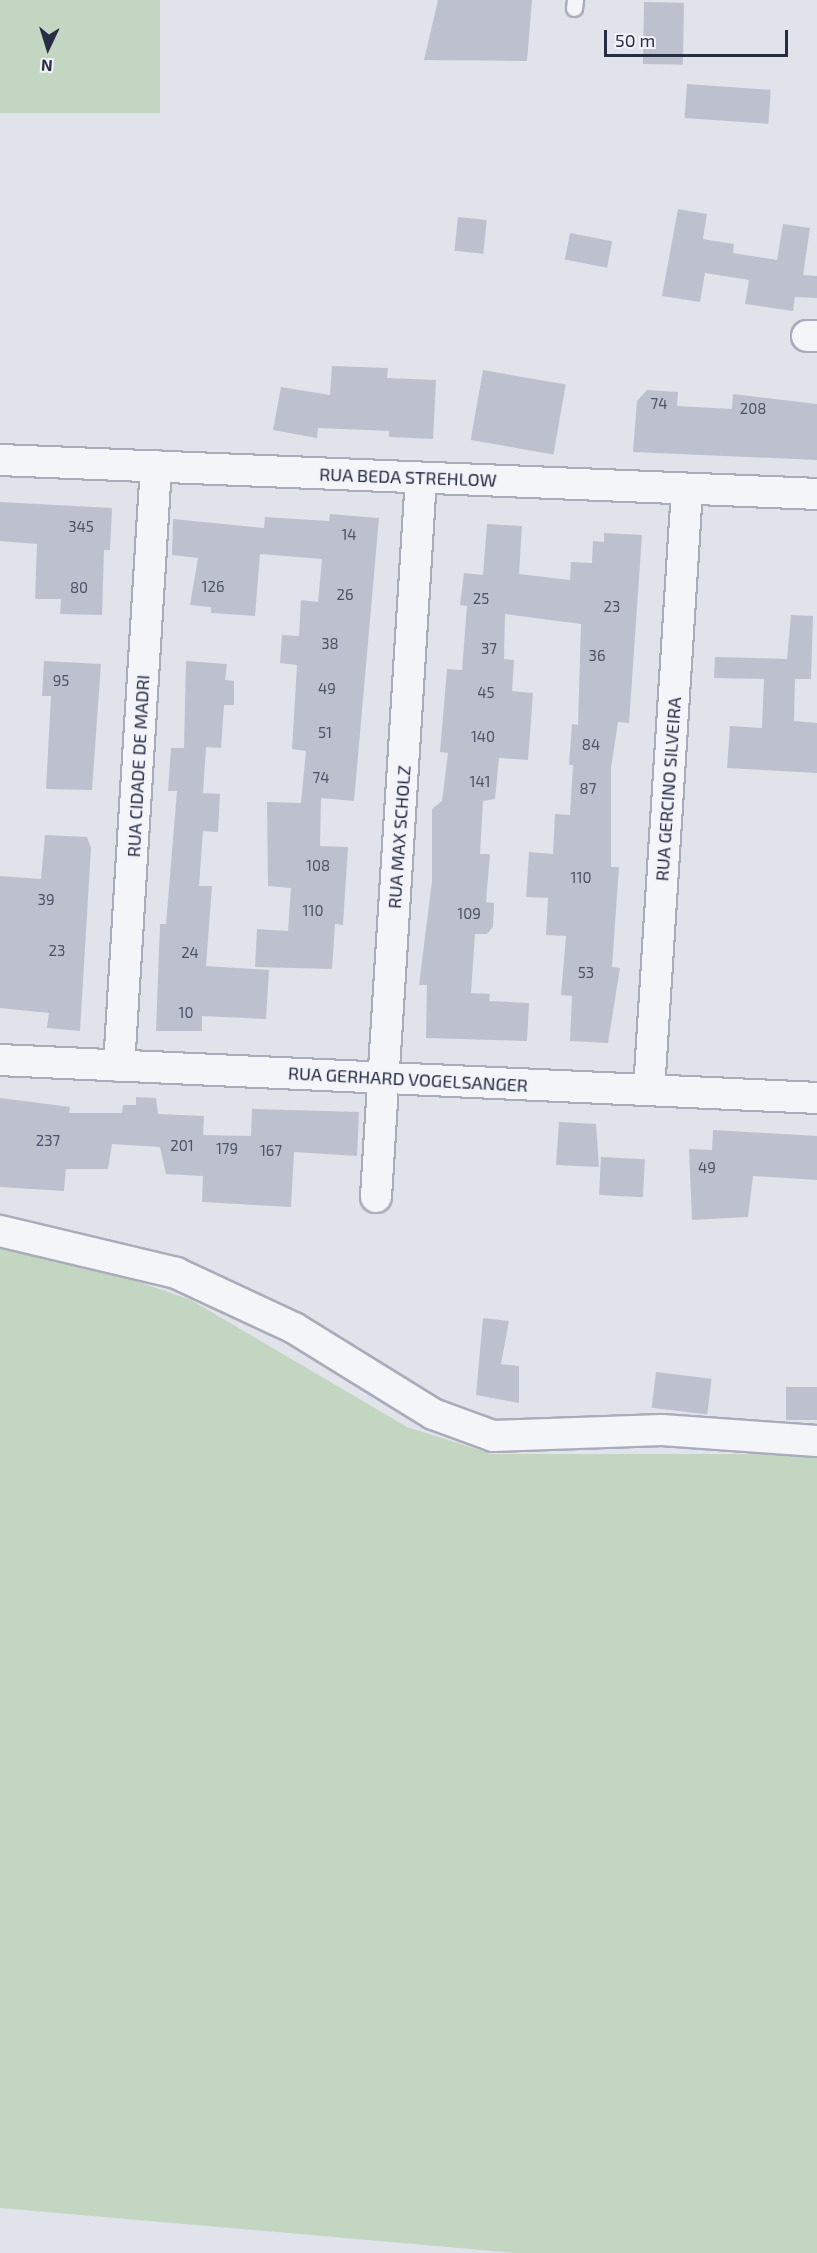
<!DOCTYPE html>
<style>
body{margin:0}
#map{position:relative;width:817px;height:2253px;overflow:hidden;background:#e1e3eb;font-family:"Exo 2",sans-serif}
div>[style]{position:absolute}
.green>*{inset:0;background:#c3d6c1;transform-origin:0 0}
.building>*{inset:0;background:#bdc1ce;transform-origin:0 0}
.roads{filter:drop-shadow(2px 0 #a9acb9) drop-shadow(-2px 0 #a9acb9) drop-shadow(0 2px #a9acb9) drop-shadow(0 -2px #a9acb9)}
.lane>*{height:15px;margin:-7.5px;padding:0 7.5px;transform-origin:7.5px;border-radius:7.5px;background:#f4f5f9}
.street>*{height:30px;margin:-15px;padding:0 15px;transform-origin:15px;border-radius:15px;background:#f4f5f9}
span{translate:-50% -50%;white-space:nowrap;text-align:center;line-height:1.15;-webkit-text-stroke:4.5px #f1f3f8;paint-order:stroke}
.number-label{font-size:15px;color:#4c5267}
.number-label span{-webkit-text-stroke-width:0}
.street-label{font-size:18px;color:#272d45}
.north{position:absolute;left:18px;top:18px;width:60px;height:60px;-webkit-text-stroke:4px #f1f3f8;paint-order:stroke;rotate:184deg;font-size:16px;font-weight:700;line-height:24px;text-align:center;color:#272d45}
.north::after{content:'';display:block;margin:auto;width:21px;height:27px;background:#272d45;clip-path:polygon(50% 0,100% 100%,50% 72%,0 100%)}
.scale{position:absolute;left:604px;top:30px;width:184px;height:27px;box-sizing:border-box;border:3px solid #272d45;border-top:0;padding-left:8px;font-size:18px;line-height:21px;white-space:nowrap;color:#272d45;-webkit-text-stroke:4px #f1f3f8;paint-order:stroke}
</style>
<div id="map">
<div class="green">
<div style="left:0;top:0;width:160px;height:113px"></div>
<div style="clip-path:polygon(0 1246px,87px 1264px,191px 1300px,407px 1427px,492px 1454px,817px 1454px,817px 2253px,517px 2253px,0 2208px)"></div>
</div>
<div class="building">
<div style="clip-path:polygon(438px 0,532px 0,527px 61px,424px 60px)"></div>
<div style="left:644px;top:2px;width:40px;height:62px;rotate:1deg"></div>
<div style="left:687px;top:84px;width:84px;height:34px;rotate:4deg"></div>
<div style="clip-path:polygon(678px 209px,707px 214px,703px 239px,734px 244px,733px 253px,777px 260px,783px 224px,810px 228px,803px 275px,817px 276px,817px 298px,795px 297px,793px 311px,745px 304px,749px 280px,705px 273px,700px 302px,662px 296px)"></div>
<div style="left:458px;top:217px;width:29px;height:34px;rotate:6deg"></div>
<div style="left:570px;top:233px;width:43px;height:27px;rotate:11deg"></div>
<div style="clip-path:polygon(332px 366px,388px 368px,387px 378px,436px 380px,433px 439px,389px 437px,389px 431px,318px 428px,317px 438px,273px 430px,281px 387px,330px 395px)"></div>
<div style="left:483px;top:370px;width:84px;height:71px;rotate:10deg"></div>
<div style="clip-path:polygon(647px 390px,678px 392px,677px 406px,732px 409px,733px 394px,817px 404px,817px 460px,633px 452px,637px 401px)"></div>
<div style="clip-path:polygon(0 502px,112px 508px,110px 550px,104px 550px,102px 615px,60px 614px,61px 599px,35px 599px,37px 544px,0 541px)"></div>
<div style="clip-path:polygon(330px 514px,379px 518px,354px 801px,321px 798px,320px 846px,348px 847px,343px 925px,335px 924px,332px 969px,255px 967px,257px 929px,288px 931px,291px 888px,268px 886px,267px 802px,301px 803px,306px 751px,292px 749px,297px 665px,280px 663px,282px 635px,299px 636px,301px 600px,318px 602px,322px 559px,260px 554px,255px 616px,211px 613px,211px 607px,190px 605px,198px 558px,172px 555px,173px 519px,264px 528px,265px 517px,329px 521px)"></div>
<div style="clip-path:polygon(487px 524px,522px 526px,519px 574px,570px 580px,571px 562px,592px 563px,593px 541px,604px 542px,604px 533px,642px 535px,629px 723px,618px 722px,611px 768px,611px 867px,619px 867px,612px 967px,620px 968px,608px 1043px,570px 1041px,572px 996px,561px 995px,566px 936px,546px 935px,548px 898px,526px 897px,529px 852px,553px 854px,555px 814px,570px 815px,573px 765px,569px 765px,572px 724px,578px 725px,581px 624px,505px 614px,504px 659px,514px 660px,512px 691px,533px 693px,528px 760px,499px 758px,495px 799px,483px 801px,480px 854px,490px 854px,486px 902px,494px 903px,493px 927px,487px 934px,475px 934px,471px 993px,490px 994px,489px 1001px,529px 1003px,527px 1041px,426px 1038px,427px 985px,419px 985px,432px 881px,432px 809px,442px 801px,448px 753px,440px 752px,447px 669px,462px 670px,467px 606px,460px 605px,464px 573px,483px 575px)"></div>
<div style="clip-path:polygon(791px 615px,813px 616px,811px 679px,795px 679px,794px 721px,817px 723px,817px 773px,727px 768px,730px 726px,762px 728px,764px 679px,714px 678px,715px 657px,787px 659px)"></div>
<div style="clip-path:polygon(44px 661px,101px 664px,92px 790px,46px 789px,51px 696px,42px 696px)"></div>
<div style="clip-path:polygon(186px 661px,227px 664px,225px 680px,234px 681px,234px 705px,224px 705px,221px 748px,206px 747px,203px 793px,220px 794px,218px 832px,203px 831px,199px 886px,212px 886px,206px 966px,269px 970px,266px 1019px,202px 1016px,202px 1031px,156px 1031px,160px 924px,166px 924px,177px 791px,168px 791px,171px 748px,184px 748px)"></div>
<div style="clip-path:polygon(45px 835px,87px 837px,91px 848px,80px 1031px,47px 1028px,49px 1013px,0 1008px,0 876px,41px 879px)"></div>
<div style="clip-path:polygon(136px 1097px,156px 1098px,158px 1114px,204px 1116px,203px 1135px,251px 1136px,252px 1109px,359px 1112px,357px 1156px,294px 1152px,291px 1207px,202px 1202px,203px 1176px,166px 1174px,160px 1147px,112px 1144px,108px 1169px,66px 1169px,64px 1191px,0 1187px,0 1098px,70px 1107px,69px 1113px,122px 1113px,123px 1105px,136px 1105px)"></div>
<div style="clip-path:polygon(559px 1122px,596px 1124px,599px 1167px,556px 1165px)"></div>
<div style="clip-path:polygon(713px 1130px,817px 1136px,817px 1180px,753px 1176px,748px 1217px,692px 1220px,689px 1149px,712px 1150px)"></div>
<div style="left:601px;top:1157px;width:44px;height:38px;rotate:3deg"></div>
<div style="clip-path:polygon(483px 1318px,509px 1321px,501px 1364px,519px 1366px,519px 1403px,476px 1395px)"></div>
<div style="left:656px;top:1372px;width:56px;height:36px;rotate:7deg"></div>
<div style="left:786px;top:1387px;width:31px;height:33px"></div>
</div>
<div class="roads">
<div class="lane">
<div style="left:574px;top:8px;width:8px;rotate:-83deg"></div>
</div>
<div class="street">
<div style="left:807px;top:336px;width:10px"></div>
<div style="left:0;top:460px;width:818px;rotate:2.38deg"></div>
<div style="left:0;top:1060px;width:818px;rotate:2.66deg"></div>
<div style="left:119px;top:1066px;width:601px;rotate:-86.47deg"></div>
<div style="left:649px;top:1090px;width:602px;rotate:-86.38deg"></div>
<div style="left:376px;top:1197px;width:720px;rotate:-86.42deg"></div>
<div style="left:0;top:1231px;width:181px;rotate:13.4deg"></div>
<div style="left:176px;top:1273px;width:130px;rotate:25deg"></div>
<div style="left:294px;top:1328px;width:163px;rotate:31.7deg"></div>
<div style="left:433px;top:1414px;width:64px;rotate:20.1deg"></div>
<div style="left:493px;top:1436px;width:169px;rotate:-2deg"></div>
<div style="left:662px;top:1430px;width:155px;rotate:4.1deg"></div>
</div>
</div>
<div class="number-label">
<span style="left:659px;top:404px">74</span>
<span style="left:753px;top:409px">208</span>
<span style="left:81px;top:527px">345</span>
<span style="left:349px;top:535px">14</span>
<span style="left:213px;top:587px">126</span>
<span style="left:79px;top:588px">80</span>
<span style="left:345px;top:595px">26</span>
<span style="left:481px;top:599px">25</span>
<span style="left:612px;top:607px">23</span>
<span style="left:330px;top:644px">38</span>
<span style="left:489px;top:649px">37</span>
<span style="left:597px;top:656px">36</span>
<span style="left:61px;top:681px">95</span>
<span style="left:327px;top:689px">49</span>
<span style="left:486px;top:693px">45</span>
<span style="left:325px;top:733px">51</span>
<span style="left:483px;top:737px">140</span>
<span style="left:591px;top:745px">84</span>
<span style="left:321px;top:778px">74</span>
<span style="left:480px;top:782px">141</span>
<span style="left:588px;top:789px">87</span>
<span style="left:318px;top:866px">108</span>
<span style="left:581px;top:878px">110</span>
<span style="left:46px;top:900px">39</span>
<span style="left:313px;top:911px">110</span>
<span style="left:469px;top:914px">109</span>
<span style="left:57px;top:951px">23</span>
<span style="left:190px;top:953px">24</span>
<span style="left:586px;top:973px">53</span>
<span style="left:186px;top:1013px">10</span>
<span style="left:48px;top:1141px">237</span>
<span style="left:182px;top:1146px">201</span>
<span style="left:227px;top:1149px">179</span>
<span style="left:271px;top:1151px">167</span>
<span style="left:707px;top:1168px">49</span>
</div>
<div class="street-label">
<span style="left:408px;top:477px;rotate:2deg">RUA BEDA STREHLOW</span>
<span style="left:138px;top:766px;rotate:-87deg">RUA CIDADE DE MADRI</span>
<span style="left:668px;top:789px;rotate:-86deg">RUA GERCINO SILVEIRA</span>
<span style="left:399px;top:837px;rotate:-86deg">RUA MAX SCHOLZ</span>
<span style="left:408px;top:1079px;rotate:3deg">RUA GERHARD VOGELSANGER</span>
</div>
<div class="north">N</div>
<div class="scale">50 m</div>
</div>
